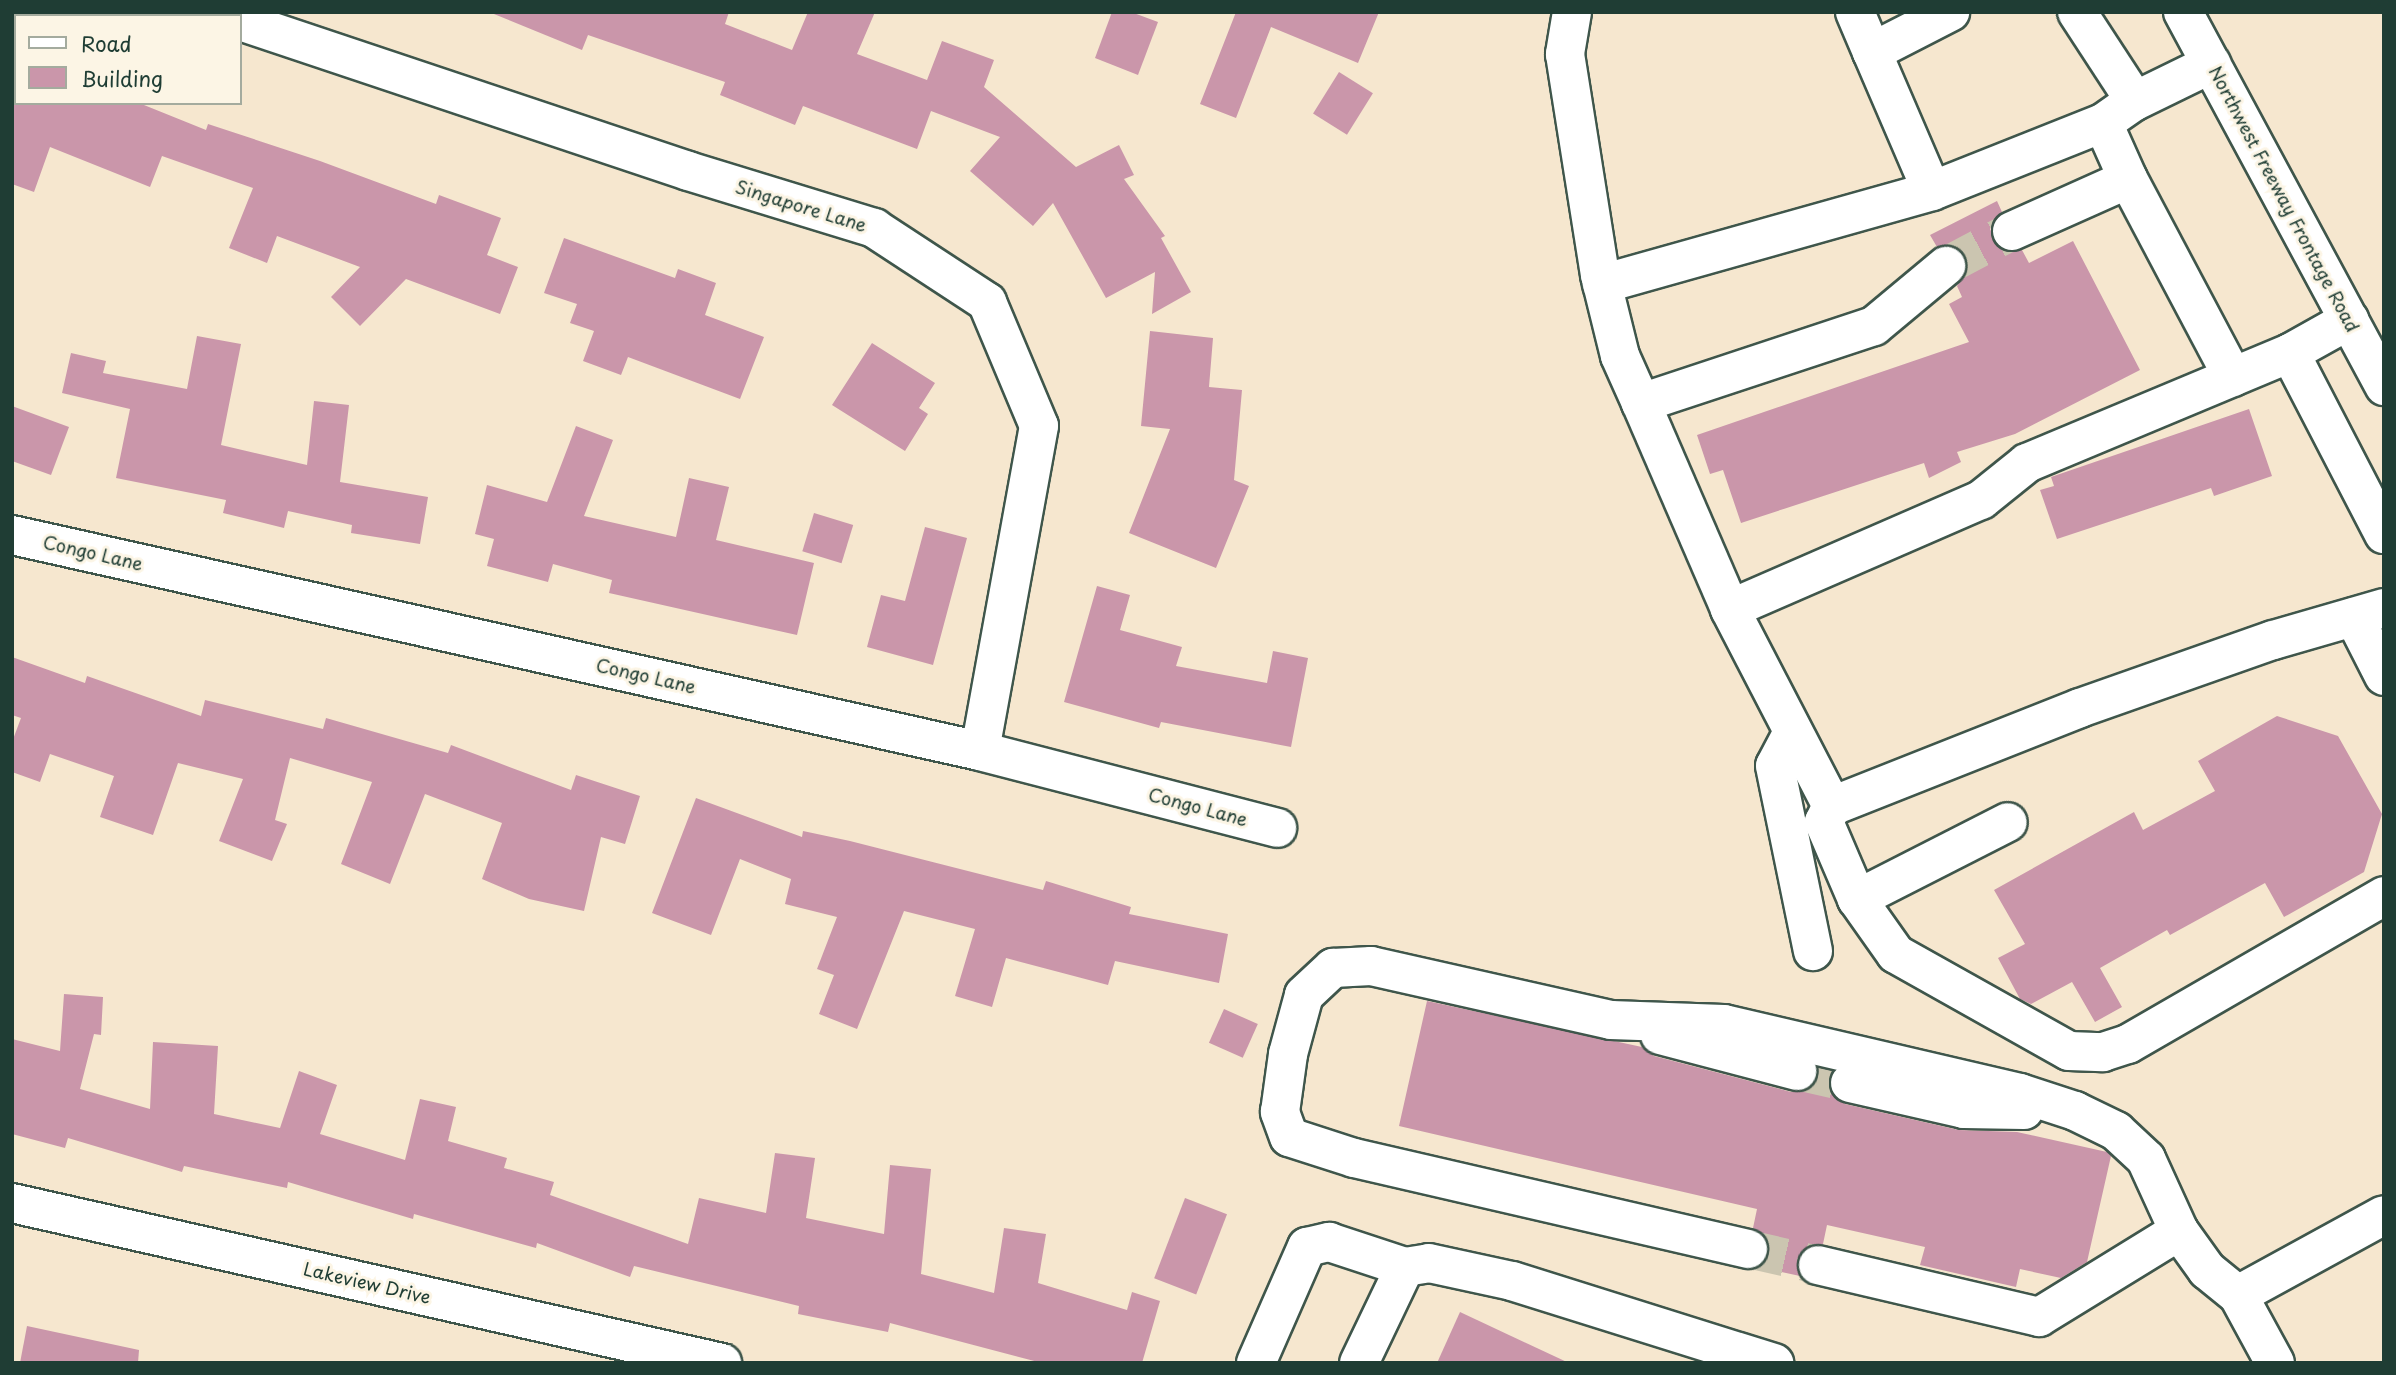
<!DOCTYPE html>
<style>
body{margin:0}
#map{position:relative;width:2396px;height:1375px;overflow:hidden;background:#f6e7cf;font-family:"Playpen Sans",sans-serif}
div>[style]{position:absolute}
.building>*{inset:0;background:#ca96aa;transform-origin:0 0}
.minor-tunnel>*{height:38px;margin-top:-19px;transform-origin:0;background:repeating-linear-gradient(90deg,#cbc5b0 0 38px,transparent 0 57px)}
.roads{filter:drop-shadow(2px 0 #3f564b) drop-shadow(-2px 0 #3f564b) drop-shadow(0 2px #3f564b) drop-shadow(0 -2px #3f564b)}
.minor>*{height:38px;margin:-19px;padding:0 19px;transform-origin:19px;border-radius:19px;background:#fff}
.major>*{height:38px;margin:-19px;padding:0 19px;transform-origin:19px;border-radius:19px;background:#fff}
span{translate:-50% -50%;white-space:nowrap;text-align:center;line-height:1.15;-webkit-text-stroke:6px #fcf5e5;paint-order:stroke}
.street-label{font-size:18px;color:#1f3d34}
.frame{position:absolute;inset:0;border:14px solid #1f3d34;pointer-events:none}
.legend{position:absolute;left:14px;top:14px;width:228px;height:91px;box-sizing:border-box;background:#fcf5e5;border:2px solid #a4ab9e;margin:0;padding:9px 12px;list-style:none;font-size:21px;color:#1f3d34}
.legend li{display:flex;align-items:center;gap:14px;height:35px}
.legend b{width:35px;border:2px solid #a4ab9e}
</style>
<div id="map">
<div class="building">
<div style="clip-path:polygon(489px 12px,729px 12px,725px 24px,792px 50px,808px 12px,875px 12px,857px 54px,927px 80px,942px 41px,994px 60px,984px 87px,1076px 167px,1119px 145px,1134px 175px,1124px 179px,1165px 236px,1161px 238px,1191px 292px,1152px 314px,1155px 272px,1106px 298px,1053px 203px,1033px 226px,970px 171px,1000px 137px,931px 111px,917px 149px,803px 106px,795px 125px,720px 95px,725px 82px,588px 35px,582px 50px)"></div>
<div style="clip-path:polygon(1112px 12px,1131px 12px,1158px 22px,1138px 75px,1095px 58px)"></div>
<div style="clip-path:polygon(1236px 12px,1379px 12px,1358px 63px,1271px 27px,1236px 118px,1200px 104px)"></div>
<div style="left:1339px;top:72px;width:40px;height:49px;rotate:32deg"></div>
<div style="clip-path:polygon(12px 103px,139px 103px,206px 130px,208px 124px,320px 161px,436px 204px,439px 195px,501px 218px,487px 255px,518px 267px,500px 314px,406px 279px,360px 326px,331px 297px,360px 267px,277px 236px,267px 263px,229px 248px,253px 188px,162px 156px,150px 187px,50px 147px,34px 192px,12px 184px)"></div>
<div style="clip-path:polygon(1997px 201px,2002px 212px,1990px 229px,2000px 249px,2022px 250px,2029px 263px,2073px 241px,2140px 370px,2015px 434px,1957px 452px,1961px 462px,1929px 478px,1924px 463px,1741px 523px,1723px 470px,1710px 474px,1697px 435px,1969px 342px,1949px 304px,1962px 297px,1957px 286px,1966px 274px,1967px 262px,1954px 246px,1937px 247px,1930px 235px)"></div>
<div style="clip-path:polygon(564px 238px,675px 278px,678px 269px,716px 283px,705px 315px,764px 337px,740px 399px,628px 357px,621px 375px,583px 361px,594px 331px,570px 323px,577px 304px,544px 293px)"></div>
<div style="clip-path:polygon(1150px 331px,1213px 338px,1209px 387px,1242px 390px,1234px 480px,1249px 486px,1216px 568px,1129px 533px,1170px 429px,1141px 426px)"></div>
<div style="clip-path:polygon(197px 336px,241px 344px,221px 445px,307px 465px,314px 401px,349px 405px,340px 482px,428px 497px,420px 544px,351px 533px,352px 525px,288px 511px,284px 528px,223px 513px,226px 500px,116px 478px,130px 409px,62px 393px,71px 353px,106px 361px,103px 373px,187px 389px)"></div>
<div style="clip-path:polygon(872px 343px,935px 383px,919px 408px,928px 414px,905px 451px,832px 405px)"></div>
<div style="clip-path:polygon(12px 406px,69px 427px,51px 475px,12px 461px)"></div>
<div style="clip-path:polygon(2249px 409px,2272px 476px,2214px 496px,2211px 488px,2057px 539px,2040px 490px,2054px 486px,2051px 477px)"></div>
<div style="clip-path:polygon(576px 426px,613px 440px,584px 516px,676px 537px,689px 478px,729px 487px,716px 540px,814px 563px,797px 635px,609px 593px,612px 580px,553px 564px,548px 582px,487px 566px,494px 539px,475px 534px,487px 485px,547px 502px)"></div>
<div style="left:814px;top:513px;width:41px;height:40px;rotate:17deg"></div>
<div style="clip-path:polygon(925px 527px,967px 538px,933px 665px,867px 647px,881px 595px,905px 601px)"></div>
<div style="clip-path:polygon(1097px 586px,1130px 595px,1120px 630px,1182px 647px,1176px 666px,1267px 683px,1273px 651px,1308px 658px,1291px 747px,1161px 722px,1159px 728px,1064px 702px)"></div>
<div style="clip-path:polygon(12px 657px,85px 683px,87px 676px,201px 716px,205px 700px,323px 729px,326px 718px,448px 753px,451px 745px,571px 790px,576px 775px,640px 796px,625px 844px,601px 837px,584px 911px,529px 899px,482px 879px,502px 823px,425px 794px,390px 884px,341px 864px,372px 782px,290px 758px,275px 820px,287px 824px,272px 861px,219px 841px,243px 779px,178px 763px,153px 835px,100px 817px,114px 776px,50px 754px,40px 782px,12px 772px,12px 742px,21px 718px,12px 715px)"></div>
<div style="clip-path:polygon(2277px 716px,2338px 736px,2382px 814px,2364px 872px,2284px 917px,2265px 883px,2170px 935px,2167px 930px,2100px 968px,2122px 1007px,2095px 1022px,2072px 982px,2031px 1004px,2020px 999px,1998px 958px,2025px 944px,1994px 890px,2134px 812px,2143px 830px,2215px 791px,2198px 761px)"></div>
<div style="clip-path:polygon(696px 798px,802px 837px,803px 831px,850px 841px,1043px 890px,1046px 881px,1131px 907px,1129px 914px,1228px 934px,1219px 983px,1115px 961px,1108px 985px,1006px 958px,992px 1007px,955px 996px,975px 929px,904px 911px,857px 1029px,819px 1014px,834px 975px,817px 969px,837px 917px,785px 904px,791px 879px,740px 859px,711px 935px,652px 913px)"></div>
<div style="clip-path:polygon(64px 994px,103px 997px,101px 1035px,94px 1034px,80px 1089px,150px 1109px,153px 1042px,218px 1046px,214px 1114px,280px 1128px,299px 1071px,337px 1085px,320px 1134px,405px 1160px,420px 1099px,456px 1107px,448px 1141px,507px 1158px,504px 1168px,554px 1182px,550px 1195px,688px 1244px,699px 1198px,766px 1213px,775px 1153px,815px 1158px,806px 1218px,884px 1234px,890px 1165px,931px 1169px,921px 1274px,994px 1293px,1004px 1228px,1046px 1234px,1038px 1283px,1127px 1310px,1132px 1292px,1160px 1301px,1142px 1363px,1042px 1363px,890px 1323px,888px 1332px,798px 1314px,799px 1306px,634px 1266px,630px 1277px,537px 1243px,536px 1248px,414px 1214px,413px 1219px,288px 1182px,287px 1188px,184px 1166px,182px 1172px,68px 1138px,65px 1148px,12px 1134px,12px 1039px,60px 1051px)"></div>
<div style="clip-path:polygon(1427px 1001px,1642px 1047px,1654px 1056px,1791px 1092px,1812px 1087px,1818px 1068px,1832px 1072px,1829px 1090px,1845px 1104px,1959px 1130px,2017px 1132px,2107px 1152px,2111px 1156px,2087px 1262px,2061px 1278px,2020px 1269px,2016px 1287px,1920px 1265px,1925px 1247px,1827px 1225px,1823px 1244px,1811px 1244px,1797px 1259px,1800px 1276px,1759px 1267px,1769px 1253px,1763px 1234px,1753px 1228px,1757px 1209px,1399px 1126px)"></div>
<div style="left:1224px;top:1009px;width:37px;height:37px;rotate:24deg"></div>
<div style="left:1185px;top:1198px;width:45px;height:86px;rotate:21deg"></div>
<div style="clip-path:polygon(1460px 1312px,1569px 1363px,1437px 1363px)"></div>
<div style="clip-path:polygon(27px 1326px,139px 1350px,138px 1363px,20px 1363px)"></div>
</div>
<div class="minor-tunnel">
<div style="left:1946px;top:266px;width:75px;rotate:-27.9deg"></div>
<div style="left:1797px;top:1071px;width:54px;rotate:12.8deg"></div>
<div style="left:1748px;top:1249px;width:72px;rotate:12.9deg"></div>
</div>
<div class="roads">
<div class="minor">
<div style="left:1572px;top:12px;width:43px;rotate:99.5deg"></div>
<div style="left:1565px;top:54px;width:224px;rotate:81deg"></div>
<div style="left:1600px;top:275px;width:83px;rotate:76.1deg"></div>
<div style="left:1620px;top:356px;width:51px;rotate:65.9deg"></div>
<div style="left:1641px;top:403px;width:245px;rotate:-18.3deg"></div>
<div style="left:1874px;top:326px;width:94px;rotate:-39.8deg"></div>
<div style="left:1855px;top:12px;width:43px;rotate:67deg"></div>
<div style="left:1872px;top:52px;width:88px;rotate:-27.1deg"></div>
<div style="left:2077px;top:12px;width:106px;rotate:56.9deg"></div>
<div style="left:240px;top:21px;width:472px;rotate:18.5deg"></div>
<div style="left:688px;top:171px;width:195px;rotate:17deg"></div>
<div style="left:874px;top:228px;width:135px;rotate:33.2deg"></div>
<div style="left:987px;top:302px;width:134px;rotate:67.2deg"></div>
<div style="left:1039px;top:426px;width:330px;rotate:100.3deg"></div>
<div style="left:1872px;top:52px;width:151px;rotate:66.7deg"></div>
<div style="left:2128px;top:179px;width:224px;rotate:62.1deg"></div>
<div style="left:2012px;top:231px;width:127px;rotate:-24.1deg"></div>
<div style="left:2128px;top:179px;width:61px;rotate:-114.1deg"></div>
<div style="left:2103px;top:123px;width:39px;rotate:-35deg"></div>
<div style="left:2135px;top:101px;width:85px;rotate:-26deg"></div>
<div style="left:1602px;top:284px;width:343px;rotate:-15.7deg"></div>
<div style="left:1932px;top:191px;width:184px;rotate:-21.7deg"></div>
<div style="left:2290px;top:353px;width:204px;rotate:62.6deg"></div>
<div style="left:1641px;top:403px;width:224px;rotate:66.6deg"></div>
<div style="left:12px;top:535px;width:992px;rotate:12.58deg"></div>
<div style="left:980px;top:751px;width:307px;rotate:14.5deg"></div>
<div style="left:2384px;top:608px;width:116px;rotate:163.9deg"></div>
<div style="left:2273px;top:640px;width:205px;rotate:160.6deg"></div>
<div style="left:2080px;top:708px;width:267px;rotate:158.4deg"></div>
<div style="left:1832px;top:806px;width:18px;rotate:117deg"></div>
<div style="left:1824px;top:822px;width:84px;rotate:66.8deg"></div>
<div style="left:1857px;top:899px;width:67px;rotate:54.7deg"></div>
<div style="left:1896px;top:954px;width:198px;rotate:29.3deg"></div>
<div style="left:2069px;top:1051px;width:34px;rotate:2deg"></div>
<div style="left:2103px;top:1052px;width:26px;rotate:-18deg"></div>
<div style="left:2128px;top:1044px;width:296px;rotate:-30deg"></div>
<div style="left:2354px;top:617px;width:66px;rotate:63deg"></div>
<div style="left:1793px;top:732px;width:38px;rotate:118deg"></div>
<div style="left:1775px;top:766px;width:189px;rotate:78.4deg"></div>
<div style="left:1832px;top:806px;width:222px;rotate:-117.4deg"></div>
<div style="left:1730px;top:609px;width:274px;rotate:-23.5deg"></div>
<div style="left:1981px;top:500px;width:59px;rotate:-38.8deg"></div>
<div style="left:2027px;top:463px;width:285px;rotate:-22.7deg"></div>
<div style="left:2290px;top:353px;width:68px;rotate:-29.2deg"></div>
<div style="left:1857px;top:899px;width:169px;rotate:-27deg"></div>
<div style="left:1660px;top:1035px;width:142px;rotate:14.7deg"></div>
<div style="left:1850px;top:1083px;width:117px;rotate:12.8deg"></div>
<div style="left:1964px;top:1109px;width:60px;rotate:1deg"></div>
<div style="left:12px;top:1203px;width:728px;rotate:12.7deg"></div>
<div style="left:2179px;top:1231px;width:48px;rotate:54.3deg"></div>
<div style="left:2207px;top:1270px;width:40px;rotate:39deg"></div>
<div style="left:2238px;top:1295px;width:166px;rotate:-28.7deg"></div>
<div style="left:1748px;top:1249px;width:404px;rotate:-167deg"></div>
<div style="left:1354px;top:1158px;width:68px;rotate:-162.1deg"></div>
<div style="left:1289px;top:1137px;width:27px;rotate:-110deg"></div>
<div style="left:1280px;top:1112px;width:59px;rotate:-82.1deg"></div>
<div style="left:1288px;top:1054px;width:61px;rotate:-74.8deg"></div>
<div style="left:1304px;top:995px;width:40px;rotate:-43deg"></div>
<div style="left:1333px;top:968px;width:38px;rotate:-3deg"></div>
<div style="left:1371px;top:966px;width:246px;rotate:12.7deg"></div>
<div style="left:1611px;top:1020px;width:113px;rotate:2deg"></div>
<div style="left:1724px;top:1024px;width:304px;rotate:13.1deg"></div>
<div style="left:2020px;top:1093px;width:58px;rotate:18.1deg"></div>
<div style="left:2075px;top:1111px;width:46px;rotate:26deg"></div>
<div style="left:2116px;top:1131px;width:41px;rotate:43deg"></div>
<div style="left:2146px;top:1159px;width:79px;rotate:65.4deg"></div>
<div style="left:2179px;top:1231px;width:164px;rotate:148.4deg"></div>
<div style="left:2039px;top:1317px;width:227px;rotate:-166.8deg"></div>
<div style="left:2238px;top:1295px;width:77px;rotate:61.4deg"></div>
<div style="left:1256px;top:1363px;width:127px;rotate:-66.3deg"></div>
<div style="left:1307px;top:1247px;width:23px;rotate:-13deg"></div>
<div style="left:1329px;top:1242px;width:80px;rotate:18.2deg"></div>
<div style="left:1405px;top:1267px;width:24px;rotate:-9deg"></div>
<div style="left:1429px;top:1263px;width:85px;rotate:12.2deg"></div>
<div style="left:1512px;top:1281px;width:275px;rotate:17.4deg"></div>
<div style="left:1359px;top:1363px;width:106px;rotate:-64.4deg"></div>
</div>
<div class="major">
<div style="left:2183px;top:12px;width:425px;rotate:61.7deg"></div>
</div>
</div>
<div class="street-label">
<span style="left:2284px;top:199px;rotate:62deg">Northwest Freeway Frontage Road</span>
<span style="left:801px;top:206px;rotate:17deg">Singapore Lane</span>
<span style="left:93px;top:553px;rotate:13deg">Congo Lane</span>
<span style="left:646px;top:676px;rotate:13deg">Congo Lane</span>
<span style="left:1198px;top:807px;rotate:15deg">Congo Lane</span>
<span style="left:367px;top:1283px;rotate:13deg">Lakeview Drive</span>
</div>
<div class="frame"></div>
<ul class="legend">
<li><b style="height:9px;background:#fff"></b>Road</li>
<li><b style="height:19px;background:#ca96aa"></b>Building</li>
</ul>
</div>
